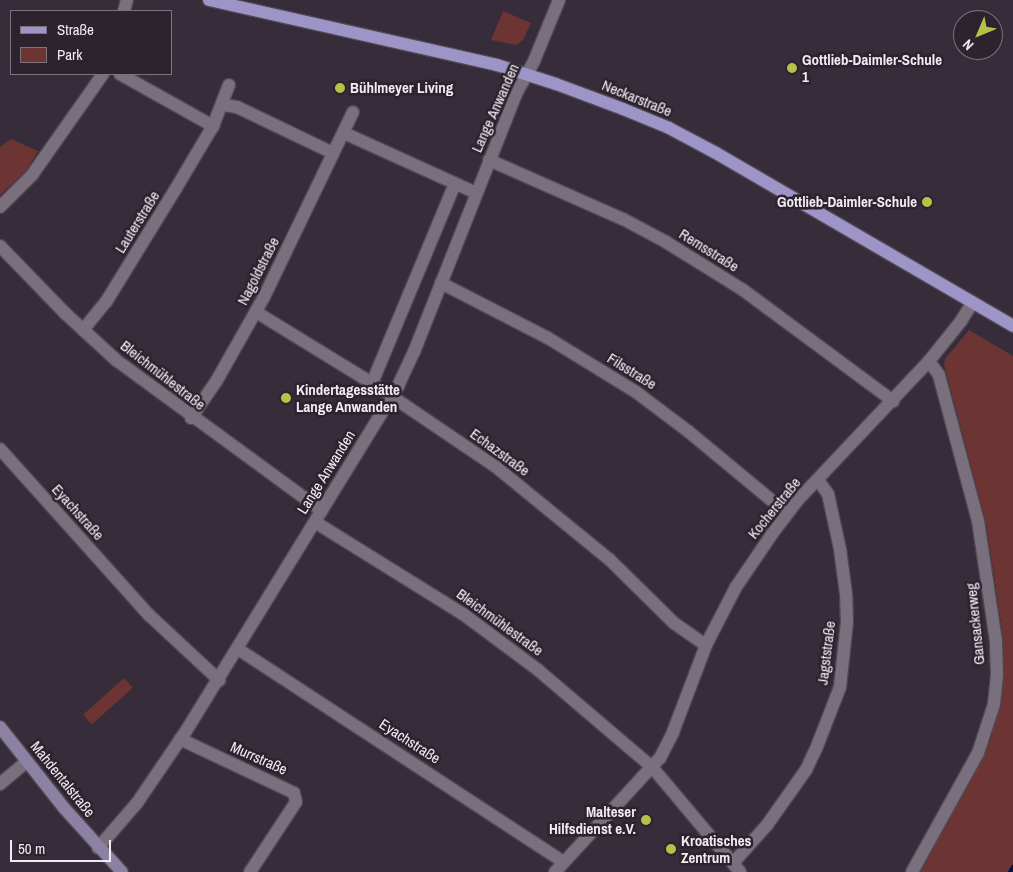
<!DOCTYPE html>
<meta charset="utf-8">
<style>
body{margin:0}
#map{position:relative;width:1013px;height:872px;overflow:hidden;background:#372c39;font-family:"Archivo Narrow",sans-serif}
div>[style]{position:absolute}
.green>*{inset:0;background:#6d3434;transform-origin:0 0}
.stream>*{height:4px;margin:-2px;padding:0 2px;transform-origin:2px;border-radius:2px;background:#001339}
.roads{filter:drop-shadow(1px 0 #514853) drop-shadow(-1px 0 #514853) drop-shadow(0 1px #514853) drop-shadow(0 -1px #514853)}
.street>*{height:12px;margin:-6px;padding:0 6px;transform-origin:6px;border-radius:6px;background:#7a6f7d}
.secondary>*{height:12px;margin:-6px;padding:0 6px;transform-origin:6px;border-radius:6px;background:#8b81a2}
.primary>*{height:12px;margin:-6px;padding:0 6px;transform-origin:6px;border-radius:6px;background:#9d94c7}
.dots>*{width:14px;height:14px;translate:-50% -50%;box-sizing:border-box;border:2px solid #2c232f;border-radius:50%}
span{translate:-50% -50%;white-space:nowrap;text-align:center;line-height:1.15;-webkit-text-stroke:5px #2c232f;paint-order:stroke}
.poi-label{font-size:15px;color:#f2ebf3;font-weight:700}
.left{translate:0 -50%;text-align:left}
.right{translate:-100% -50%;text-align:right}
.street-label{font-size:15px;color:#f2ebf3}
.legend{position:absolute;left:10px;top:10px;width:162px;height:65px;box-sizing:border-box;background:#2c232f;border:1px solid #7b737d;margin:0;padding:6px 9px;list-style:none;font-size:15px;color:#f2ebf3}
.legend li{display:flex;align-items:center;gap:10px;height:25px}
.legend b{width:25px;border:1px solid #7b737d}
.north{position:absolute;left:953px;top:10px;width:50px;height:50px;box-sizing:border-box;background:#2c232f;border:1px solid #7b737d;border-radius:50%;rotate:225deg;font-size:14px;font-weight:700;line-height:20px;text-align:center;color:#f2ebf3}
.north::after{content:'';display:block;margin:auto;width:18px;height:22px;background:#b4c24a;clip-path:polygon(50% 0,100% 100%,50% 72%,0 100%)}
.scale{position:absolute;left:10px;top:840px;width:101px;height:22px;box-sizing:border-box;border:2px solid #f2ebf3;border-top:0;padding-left:6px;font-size:15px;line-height:18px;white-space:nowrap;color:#f2ebf3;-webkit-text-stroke:4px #2c232f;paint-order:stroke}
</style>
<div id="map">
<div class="green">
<div style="clip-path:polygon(503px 11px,531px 23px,523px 40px,516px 45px,491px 40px)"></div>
<div style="clip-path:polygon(11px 139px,38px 151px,25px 172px,0 195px,0 147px)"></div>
<div style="clip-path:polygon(969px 330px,1013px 356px,1013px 872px,920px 872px,973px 776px,991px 738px,1004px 674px,1001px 623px,986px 523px,944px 364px,945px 359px)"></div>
<div style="left:124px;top:678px;width:13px;height:55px;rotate:48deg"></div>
</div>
<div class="stream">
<div style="left:1010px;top:872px;width:6px;rotate:-59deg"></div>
</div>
<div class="roads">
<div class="street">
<div style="left:124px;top:11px;width:11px;rotate:-75deg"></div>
<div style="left:120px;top:74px;width:107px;rotate:29.2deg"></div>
<div style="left:223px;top:105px;width:14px;rotate:8deg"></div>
<div style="left:237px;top:107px;width:106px;rotate:25.6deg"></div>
<div style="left:344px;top:133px;width:145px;rotate:24.4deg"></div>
<div style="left:489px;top:160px;width:146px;rotate:23.8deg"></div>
<div style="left:623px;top:219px;width:49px;rotate:28.1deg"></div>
<div style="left:666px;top:242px;width:91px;rotate:31.9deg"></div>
<div style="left:743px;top:290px;width:187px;rotate:36.5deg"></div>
<div style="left:0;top:207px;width:45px;rotate:-45deg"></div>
<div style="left:32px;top:175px;width:123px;rotate:-54.9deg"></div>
<div style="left:0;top:246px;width:95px;rotate:45.9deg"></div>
<div style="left:66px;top:314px;width:68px;rotate:42.6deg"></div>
<div style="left:116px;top:360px;width:255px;rotate:36.2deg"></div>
<div style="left:441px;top:283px;width:120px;rotate:27.2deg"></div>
<div style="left:548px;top:338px;width:103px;rotate:31.5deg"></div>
<div style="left:636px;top:392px;width:66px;rotate:37deg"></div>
<div style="left:689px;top:432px;width:127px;rotate:39.6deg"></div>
<div style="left:256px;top:312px;width:136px;rotate:31.5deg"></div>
<div style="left:372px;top:383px;width:150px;rotate:34.1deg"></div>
<div style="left:496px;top:467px;width:146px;rotate:39.2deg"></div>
<div style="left:609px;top:559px;width:91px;rotate:44.6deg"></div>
<div style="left:674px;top:623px;width:39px;rotate:35deg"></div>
<div style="left:83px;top:330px;width:36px;rotate:-51deg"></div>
<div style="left:106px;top:302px;width:132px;rotate:-58.4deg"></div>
<div style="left:175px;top:190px;width:74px;rotate:-59.3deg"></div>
<div style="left:213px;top:126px;width:44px;rotate:-68.7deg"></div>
<div style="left:372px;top:383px;width:216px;rotate:-67.4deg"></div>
<div style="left:191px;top:418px;width:46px;rotate:-55.6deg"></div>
<div style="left:217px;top:380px;width:95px;rotate:-60.5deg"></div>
<div style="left:264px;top:297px;width:205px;rotate:-64.3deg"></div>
<div style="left:0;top:449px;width:223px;rotate:48.1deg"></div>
<div style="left:149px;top:615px;width:96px;rotate:42.9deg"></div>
<div style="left:315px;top:522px;width:174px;rotate:31.9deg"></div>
<div style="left:463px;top:614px;width:94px;rotate:36.7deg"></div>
<div style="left:538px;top:670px;width:150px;rotate:40.4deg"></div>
<div style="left:652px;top:767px;width:137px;rotate:50deg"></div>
<div style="left:238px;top:649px;width:389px;rotate:33.2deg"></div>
<div style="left:180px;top:739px;width:126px;rotate:25.3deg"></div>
<div style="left:294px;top:793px;width:9px;rotate:77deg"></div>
<div style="left:296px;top:802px;width:84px;rotate:123.3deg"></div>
<div style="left:0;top:784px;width:35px;rotate:-40deg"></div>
<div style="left:98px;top:848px;width:60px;rotate:-49.1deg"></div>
<div style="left:137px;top:803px;width:87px;rotate:-55.8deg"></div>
<div style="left:186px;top:731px;width:405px;rotate:-58.4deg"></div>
<div style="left:398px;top:386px;width:38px;rotate:-65deg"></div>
<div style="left:414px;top:352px;width:280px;rotate:-68.4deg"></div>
<div style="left:517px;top:92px;width:35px;rotate:-61deg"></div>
<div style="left:534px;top:61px;width:66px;rotate:-67.7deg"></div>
<div style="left:733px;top:863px;width:51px;rotate:-48.2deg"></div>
<div style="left:767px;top:825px;width:67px;rotate:-54.7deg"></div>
<div style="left:806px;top:770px;width:23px;rotate:-65deg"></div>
<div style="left:816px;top:749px;width:66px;rotate:-68.8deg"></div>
<div style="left:840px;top:687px;width:66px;rotate:-83.9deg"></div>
<div style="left:847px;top:621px;width:27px;rotate:-92deg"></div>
<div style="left:846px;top:594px;width:45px;rotate:-97.6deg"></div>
<div style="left:840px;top:549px;width:56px;rotate:-102.3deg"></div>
<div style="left:828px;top:494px;width:17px;rotate:-126deg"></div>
<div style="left:555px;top:872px;width:155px;rotate:-47.4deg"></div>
<div style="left:660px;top:758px;width:29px;rotate:-63deg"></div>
<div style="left:673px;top:732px;width:93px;rotate:-69.2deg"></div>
<div style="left:706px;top:645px;width:65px;rotate:-62.7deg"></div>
<div style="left:736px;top:587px;width:64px;rotate:-55.8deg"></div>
<div style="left:772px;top:534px;width:41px;rotate:-52.9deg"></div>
<div style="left:797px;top:501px;width:192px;rotate:-46.7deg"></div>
<div style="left:929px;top:361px;width:51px;rotate:-51.3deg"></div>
<div style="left:961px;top:321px;width:22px;rotate:-58deg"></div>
<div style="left:912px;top:872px;width:136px;rotate:-61deg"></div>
<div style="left:978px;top:753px;width:52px;rotate:-71.9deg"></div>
<div style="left:994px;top:704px;width:30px;rotate:-84deg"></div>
<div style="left:997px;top:674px;width:33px;rotate:-92deg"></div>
<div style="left:996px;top:641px;width:121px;rotate:-98.5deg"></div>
<div style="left:978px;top:521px;width:151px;rotate:-105deg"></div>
<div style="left:939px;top:375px;width:17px;rotate:-126deg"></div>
</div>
<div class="secondary">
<div style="left:0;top:727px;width:103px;rotate:51.7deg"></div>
<div style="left:64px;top:808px;width:86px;rotate:47.8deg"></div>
</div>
<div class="primary">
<div style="left:209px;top:0;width:295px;rotate:12.7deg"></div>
<div style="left:497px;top:65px;width:62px;rotate:17.9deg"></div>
<div style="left:556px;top:84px;width:72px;rotate:20.5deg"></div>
<div style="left:623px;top:109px;width:50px;rotate:22.4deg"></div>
<div style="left:669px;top:128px;width:53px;rotate:28deg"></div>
<div style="left:716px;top:153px;width:344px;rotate:30.2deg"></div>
</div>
</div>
<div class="dots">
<div style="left:792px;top:68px;background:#b4c24a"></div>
<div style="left:340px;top:88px;background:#b4c24a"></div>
<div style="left:927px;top:202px;background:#b4c24a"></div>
<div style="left:286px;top:398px;background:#b4c24a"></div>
<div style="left:646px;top:820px;background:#b4c24a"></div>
<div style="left:671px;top:849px;background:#b4c24a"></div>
</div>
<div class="poi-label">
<span class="left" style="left:802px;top:68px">Gottlieb-Daimler-Schule<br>1</span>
<span class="left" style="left:350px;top:88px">Bühlmeyer Living</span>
<span class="right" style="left:917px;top:202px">Gottlieb-Daimler-Schule</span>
<span class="left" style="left:296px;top:398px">Kindertagesstätte<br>Lange Anwanden</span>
<span class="right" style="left:636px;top:820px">Malteser<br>Hilfsdienst e.V.</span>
<span class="left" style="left:681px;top:849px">Kroatisches<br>Zentrum</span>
</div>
<div class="street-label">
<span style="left:637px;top:98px;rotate:22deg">Neckarstraße</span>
<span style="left:495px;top:108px;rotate:-66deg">Lange Anwanden</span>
<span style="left:137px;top:222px;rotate:-58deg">Lauterstraße</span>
<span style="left:709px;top:250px;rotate:32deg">Remsstraße</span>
<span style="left:258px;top:271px;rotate:-63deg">Nagoldstraße</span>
<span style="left:632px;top:371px;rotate:32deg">Filsstraße</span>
<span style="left:163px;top:375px;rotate:38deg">Bleichmühlestraße</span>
<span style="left:500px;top:452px;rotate:36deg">Echazstraße</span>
<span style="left:326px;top:472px;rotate:-58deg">Lange Anwanden</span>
<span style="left:774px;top:508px;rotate:-51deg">Kocherstraße</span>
<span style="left:78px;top:512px;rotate:48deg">Eyachstraße</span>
<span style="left:500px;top:622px;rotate:36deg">Bleichmühlestraße</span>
<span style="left:975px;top:624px;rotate:-96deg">Gansackerweg</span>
<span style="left:826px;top:653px;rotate:-83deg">Jagststraße</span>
<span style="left:410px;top:741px;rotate:33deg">Eyachstraße</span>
<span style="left:259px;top:758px;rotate:24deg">Murrstraße</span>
<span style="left:63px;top:779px;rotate:51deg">Mahdentalstraße</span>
</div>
<ul class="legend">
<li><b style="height:6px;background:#9d94c7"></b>Straße</li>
<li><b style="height:14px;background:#6d3434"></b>Park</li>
</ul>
<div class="north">N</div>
<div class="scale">50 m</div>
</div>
